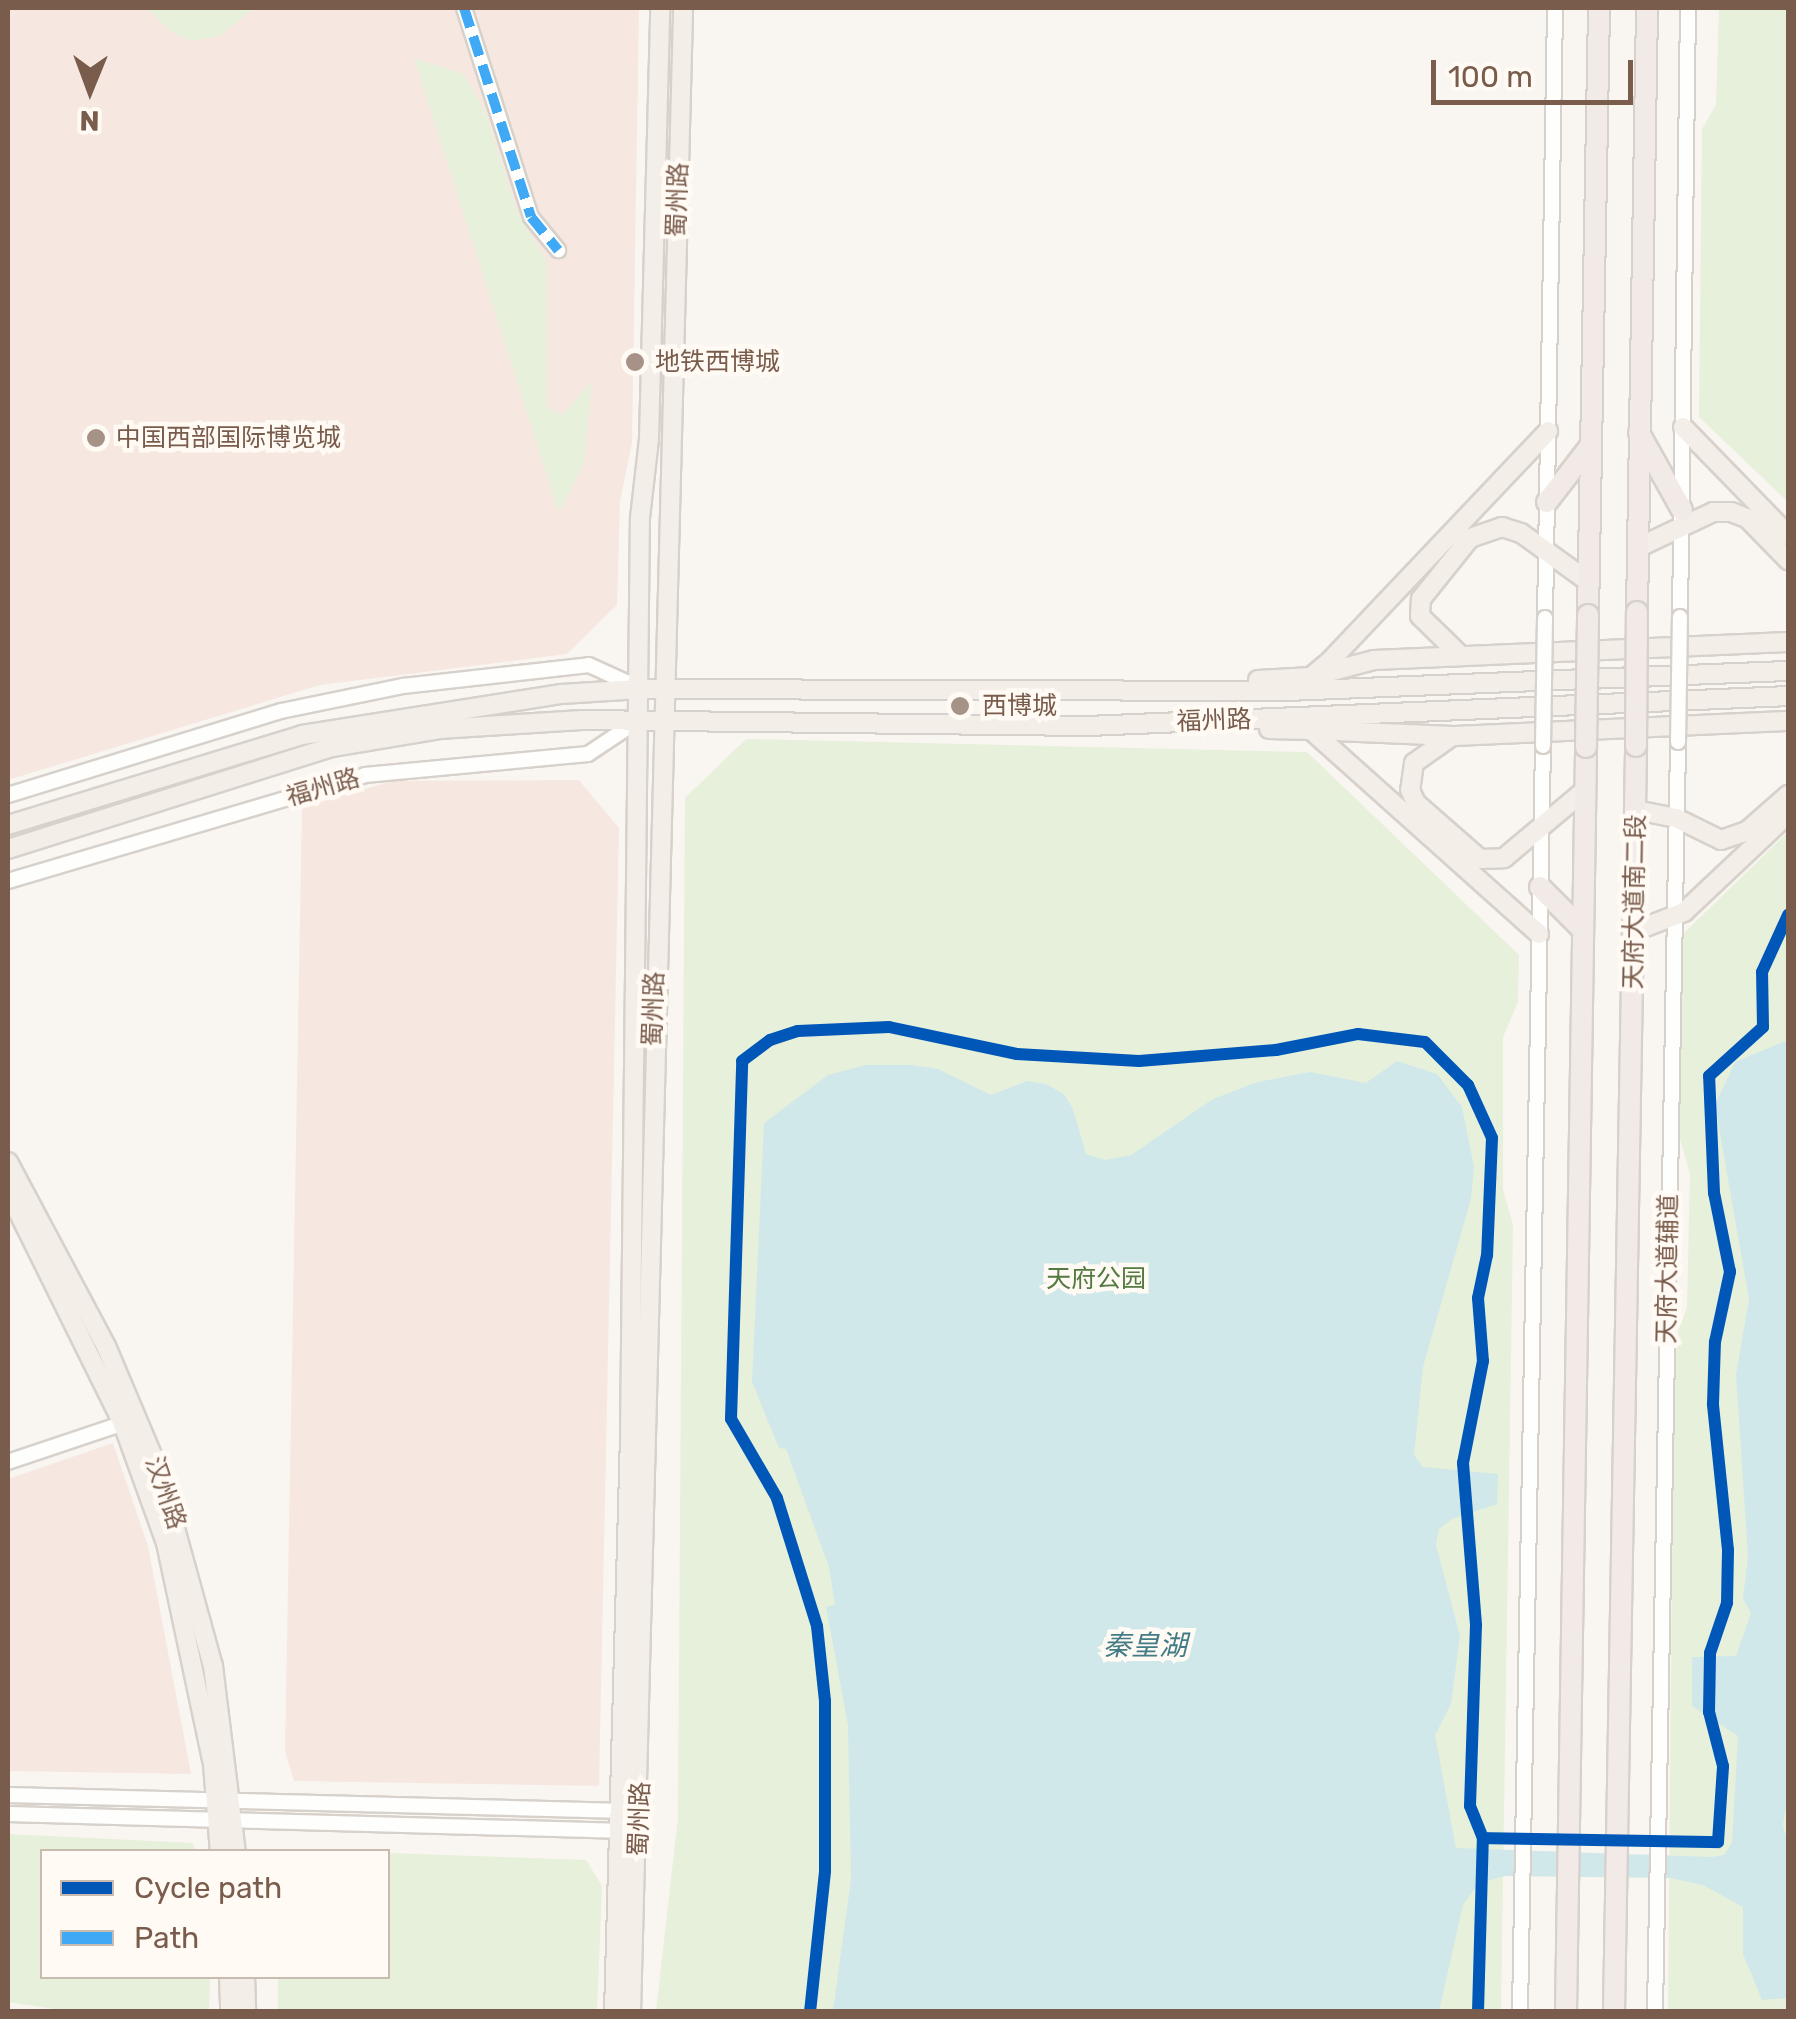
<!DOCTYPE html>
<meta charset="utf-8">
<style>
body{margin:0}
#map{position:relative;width:1796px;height:2019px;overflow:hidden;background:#f9f5f0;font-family:Rubik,"Noto Sans SC",sans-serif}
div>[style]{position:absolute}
.commercial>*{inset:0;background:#f6e8e1}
.green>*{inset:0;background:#e7f0db}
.water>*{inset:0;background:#d0e8ea}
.roads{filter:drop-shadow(2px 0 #d7d1cb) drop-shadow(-2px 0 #d7d1cb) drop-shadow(0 2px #d7d1cb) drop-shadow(0 -2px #d7d1cb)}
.minor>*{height:14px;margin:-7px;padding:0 7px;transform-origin:7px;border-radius:7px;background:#fefefd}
.major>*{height:18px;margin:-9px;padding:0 9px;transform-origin:9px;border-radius:9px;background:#f3eee8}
.highway>*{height:20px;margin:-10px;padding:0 10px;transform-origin:10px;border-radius:10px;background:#f2eae7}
.bridges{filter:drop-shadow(2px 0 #d7d1cb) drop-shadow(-2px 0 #d7d1cb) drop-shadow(0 2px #d7d1cb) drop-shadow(0 -2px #d7d1cb)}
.minor-bridge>*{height:14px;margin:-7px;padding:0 7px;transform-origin:7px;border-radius:7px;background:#fefefd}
.highway-bridge>*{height:20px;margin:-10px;padding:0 10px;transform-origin:10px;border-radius:10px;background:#f2eae7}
.quiet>*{height:10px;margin-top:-5px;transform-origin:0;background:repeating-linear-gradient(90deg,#3fa9f5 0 20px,transparent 0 30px)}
.cycleway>*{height:12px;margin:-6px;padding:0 6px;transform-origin:6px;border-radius:6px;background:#0057b8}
.dots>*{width:28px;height:28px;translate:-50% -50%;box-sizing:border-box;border:5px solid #fffaf3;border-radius:50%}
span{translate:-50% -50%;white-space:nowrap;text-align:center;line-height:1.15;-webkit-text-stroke:9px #fffaf3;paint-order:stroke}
.street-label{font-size:25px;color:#7a5c4d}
.poi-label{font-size:25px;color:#7a5c4d}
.left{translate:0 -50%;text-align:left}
.park-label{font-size:25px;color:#537a41}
.water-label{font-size:28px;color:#437c86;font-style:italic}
.frame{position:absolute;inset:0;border:10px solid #7a5c4d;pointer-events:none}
.legend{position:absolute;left:40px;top:1849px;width:350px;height:130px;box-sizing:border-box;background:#fffaf3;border:2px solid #cabbb1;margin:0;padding:12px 18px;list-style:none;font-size:30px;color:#7a5c4d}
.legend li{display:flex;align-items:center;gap:20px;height:50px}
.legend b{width:50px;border:2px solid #cabbb1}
.north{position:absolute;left:40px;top:40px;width:100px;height:100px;-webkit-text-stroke:8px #fffaf3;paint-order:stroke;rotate:181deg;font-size:28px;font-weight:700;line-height:40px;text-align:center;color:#7a5c4d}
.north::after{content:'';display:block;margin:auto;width:35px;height:45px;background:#7a5c4d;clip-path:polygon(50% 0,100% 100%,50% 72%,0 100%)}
.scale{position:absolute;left:1431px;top:60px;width:202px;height:45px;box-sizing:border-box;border:5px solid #7a5c4d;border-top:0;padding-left:12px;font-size:30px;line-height:35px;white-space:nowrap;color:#7a5c4d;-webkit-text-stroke:8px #fffaf3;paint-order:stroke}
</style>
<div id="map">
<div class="commercial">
<div style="clip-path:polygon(8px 8px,639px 8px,632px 443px,620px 501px,617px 605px,567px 654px,320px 685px,8px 780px)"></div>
<div style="clip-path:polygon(579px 780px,619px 828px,599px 1786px,294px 1781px,285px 1751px,302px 807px,393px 781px)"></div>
<div style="clip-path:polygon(113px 1443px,148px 1546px,191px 1774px,8px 1771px,8px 1479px)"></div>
</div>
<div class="green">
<div style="clip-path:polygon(147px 8px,254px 8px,220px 36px,191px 41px,170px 31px)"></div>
<div style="clip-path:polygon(1719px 8px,1788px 8px,1788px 502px,1699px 417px,1702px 129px,1716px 105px)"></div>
<div style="clip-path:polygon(414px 58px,464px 74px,485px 112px,518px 214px,547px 261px,547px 407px,563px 415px,592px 381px,584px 463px,559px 513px)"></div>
<div style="clip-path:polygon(746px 739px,1307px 752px,1519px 955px,1518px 1002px,1503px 1037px,1503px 1189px,1513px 1225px,1501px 2011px,656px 2012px,678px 1817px,685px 798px)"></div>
<div style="clip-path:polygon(1788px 832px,1788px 2011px,1668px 2012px,1674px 1343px,1687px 1307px,1690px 1174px,1678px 1132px,1683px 934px)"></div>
<div style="clip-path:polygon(8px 1834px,193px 1843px,195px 1851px,42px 1852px,42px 1976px,210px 1977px,209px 2011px,74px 2012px,8px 2002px)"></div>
<div style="clip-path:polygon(388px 1853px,586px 1860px,602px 1886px,597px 2011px,278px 2011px,278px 1977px,388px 1976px)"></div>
</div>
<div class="water">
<div style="clip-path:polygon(1788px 1040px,1788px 1790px,1783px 1825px,1788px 1844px,1788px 1998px,1762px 2000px,1743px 1954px,1743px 1907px,1703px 1885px,1670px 1878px,1505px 1876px,1479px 1883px,1463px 1905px,1439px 2011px,833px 2011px,851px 1879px,848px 1725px,826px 1607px,835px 1605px,829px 1567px,786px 1449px,779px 1448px,752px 1382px,764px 1123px,828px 1075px,866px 1065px,912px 1065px,938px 1069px,991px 1095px,1027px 1081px,1046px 1084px,1064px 1094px,1073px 1109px,1086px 1154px,1105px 1160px,1131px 1155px,1213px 1099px,1258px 1082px,1310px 1072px,1366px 1083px,1397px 1061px,1437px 1074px,1462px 1107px,1474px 1167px,1471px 1199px,1423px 1367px,1414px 1455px,1423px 1467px,1498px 1474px,1497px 1504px,1452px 1519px,1439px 1529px,1436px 1545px,1460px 1636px,1451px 1704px,1435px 1735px,1456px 1848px,1712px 1857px,1724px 1855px,1732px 1842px,1738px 1736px,1692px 1706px,1692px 1657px,1736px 1656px,1751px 1613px,1743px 1599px,1748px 1556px,1736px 1375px,1749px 1299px,1715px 1105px,1735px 1062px)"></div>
</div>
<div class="roads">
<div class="minor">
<div style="left:464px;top:8px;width:219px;rotate:72.2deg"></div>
<div style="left:531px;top:217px;width:43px;rotate:50.7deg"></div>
<div style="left:1680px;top:617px;width:609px;rotate:-89.25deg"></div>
<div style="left:1545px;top:618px;width:610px;rotate:-89.06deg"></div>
<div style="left:8px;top:795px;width:286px;rotate:-17.1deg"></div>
<div style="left:281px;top:711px;width:125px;rotate:-11.6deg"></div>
<div style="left:403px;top:686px;width:187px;rotate:-6.4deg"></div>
<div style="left:589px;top:665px;width:55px;rotate:24.7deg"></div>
<div style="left:8px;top:881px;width:372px;rotate:-16.5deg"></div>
<div style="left:365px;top:775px;width:224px;rotate:-5.4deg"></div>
<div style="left:588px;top:754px;width:61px;rotate:-33.7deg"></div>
<div style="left:8px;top:1462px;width:129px;rotate:-18.6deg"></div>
<div style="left:8px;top:1795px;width:617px;rotate:1.49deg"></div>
<div style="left:8px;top:1814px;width:618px;rotate:1.58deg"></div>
<div style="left:1520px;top:2012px;width:1266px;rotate:-88.96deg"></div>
<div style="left:1655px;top:2012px;width:1270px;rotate:-88.96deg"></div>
</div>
<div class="major">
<div style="left:1683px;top:427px;width:151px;rotate:45.8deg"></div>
<div style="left:1637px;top:548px;width:84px;rotate:-25.3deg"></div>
<div style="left:1713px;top:512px;width:18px"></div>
<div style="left:1731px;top:512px;width:17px;rotate:21deg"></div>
<div style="left:1747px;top:518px;width:59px;rotate:45.7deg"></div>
<div style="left:1460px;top:655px;width:56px;rotate:-135.7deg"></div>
<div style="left:1420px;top:616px;width:17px;rotate:-87deg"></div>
<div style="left:1421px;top:599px;width:78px;rotate:-51.2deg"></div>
<div style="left:1470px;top:538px;width:34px;rotate:-19deg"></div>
<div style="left:1502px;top:527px;width:20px;rotate:18deg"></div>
<div style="left:1521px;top:533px;width:84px;rotate:35.8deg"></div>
<div style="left:1317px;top:675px;width:59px;rotate:-14.7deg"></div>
<div style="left:1374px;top:660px;width:414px;rotate:-2.5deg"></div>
<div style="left:1258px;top:680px;width:53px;rotate:-3.2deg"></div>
<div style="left:1311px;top:677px;width:25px;rotate:-40deg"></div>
<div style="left:1330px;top:661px;width:317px;rotate:-46.5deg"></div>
<div style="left:1269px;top:729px;width:42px;rotate:1.4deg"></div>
<div style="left:1311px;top:730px;width:306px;rotate:41.8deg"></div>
<div style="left:1312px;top:730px;width:141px;rotate:2.4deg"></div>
<div style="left:1453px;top:736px;width:335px;rotate:-2.6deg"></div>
<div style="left:1451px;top:737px;width:45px;rotate:144.9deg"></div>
<div style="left:1414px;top:763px;width:27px;rotate:98deg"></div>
<div style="left:1410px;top:790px;width:14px;rotate:65deg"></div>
<div style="left:1416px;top:803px;width:85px;rotate:41.2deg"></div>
<div style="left:1480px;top:859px;width:24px;rotate:-2deg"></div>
<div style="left:1504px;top:858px;width:106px;rotate:-40deg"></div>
<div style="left:1636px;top:810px;width:41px;rotate:11.3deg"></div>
<div style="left:1676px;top:818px;width:50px;rotate:26.1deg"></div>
<div style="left:1721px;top:840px;width:28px;rotate:-19deg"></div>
<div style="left:1747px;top:831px;width:55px;rotate:-41.3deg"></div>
<div style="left:8px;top:825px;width:307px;rotate:-17deg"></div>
<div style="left:302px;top:735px;width:263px;rotate:-9deg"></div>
<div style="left:562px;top:694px;width:78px;rotate:-3.7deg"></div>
<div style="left:640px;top:689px;width:647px;rotate:0.18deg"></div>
<div style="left:1287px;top:691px;width:501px;rotate:-2.29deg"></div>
<div style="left:8px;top:849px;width:340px;rotate:-17.5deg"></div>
<div style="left:332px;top:747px;width:109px;rotate:-9.5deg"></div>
<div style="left:439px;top:729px;width:143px;rotate:-3.6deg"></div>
<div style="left:582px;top:720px;width:506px;rotate:0.68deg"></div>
<div style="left:1088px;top:726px;width:701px;rotate:-2.45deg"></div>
<div style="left:1635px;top:931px;width:53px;rotate:-21.2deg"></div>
<div style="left:1684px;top:912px;width:143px;rotate:-43.3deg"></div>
<div style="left:8px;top:1162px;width:208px;rotate:62deg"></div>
<div style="left:106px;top:1346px;width:139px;rotate:67.1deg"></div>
<div style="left:160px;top:1474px;width:199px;rotate:74.6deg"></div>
<div style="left:213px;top:1666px;width:187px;rotate:83deg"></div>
<div style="left:8px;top:1191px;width:260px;rotate:63.7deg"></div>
<div style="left:123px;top:1424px;width:127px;rotate:70.1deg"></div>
<div style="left:166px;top:1543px;width:226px;rotate:78deg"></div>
<div style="left:213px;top:1764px;width:88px;rotate:85.5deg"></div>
<div style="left:229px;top:1976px;width:36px;rotate:88deg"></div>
<div style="left:245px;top:1976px;width:36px;rotate:88deg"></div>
<div style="left:614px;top:2012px;width:576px;rotate:-88.41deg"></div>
<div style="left:630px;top:1436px;width:918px;rotate:-89.38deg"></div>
<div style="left:640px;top:518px;width:80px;rotate:-83.5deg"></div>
<div style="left:649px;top:439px;width:431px;rotate:-88.5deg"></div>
<div style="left:631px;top:2012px;width:2005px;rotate:-88.51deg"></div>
</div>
<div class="highway">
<div style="left:1639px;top:433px;width:88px;rotate:60.8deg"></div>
<div style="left:1547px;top:502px;width:72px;rotate:-52.3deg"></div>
<div style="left:1637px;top:612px;width:604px;rotate:-89.05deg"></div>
<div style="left:1588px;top:615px;width:607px;rotate:-88.96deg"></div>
<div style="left:1540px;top:887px;width:61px;rotate:45deg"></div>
<div style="left:1566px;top:2012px;width:1265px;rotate:-89.09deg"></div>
<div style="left:1614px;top:2012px;width:1266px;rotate:-89deg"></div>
</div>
</div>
<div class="bridges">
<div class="minor-bridge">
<div style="left:1678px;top:742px;width:125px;rotate:-89.1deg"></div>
<div style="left:1543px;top:746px;width:128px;rotate:-89.1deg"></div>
</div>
<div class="highway-bridge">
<div style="left:1636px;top:746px;width:134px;rotate:-89.6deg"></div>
<div style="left:1586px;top:747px;width:132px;rotate:-89.1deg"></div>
</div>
</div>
<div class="quiet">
<div style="left:464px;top:8px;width:219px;rotate:72.2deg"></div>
<div style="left:531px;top:217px;width:43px;rotate:50.7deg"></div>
</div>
<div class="cycleway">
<div style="left:810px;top:2012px;width:142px;rotate:-83.9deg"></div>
<div style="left:825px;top:1871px;width:170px;rotate:-90deg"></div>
<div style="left:825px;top:1701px;width:75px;rotate:-96.1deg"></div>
<div style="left:817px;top:1626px;width:134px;rotate:-107.4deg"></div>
<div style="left:777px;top:1498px;width:91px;rotate:-120.2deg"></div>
<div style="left:731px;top:1419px;width:358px;rotate:-88.2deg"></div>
<div style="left:742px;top:1061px;width:35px;rotate:-37deg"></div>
<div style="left:770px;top:1040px;width:29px;rotate:-18deg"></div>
<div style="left:798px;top:1031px;width:91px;rotate:-2.5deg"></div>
<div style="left:889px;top:1027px;width:131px;rotate:11.9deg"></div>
<div style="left:1017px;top:1054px;width:122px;rotate:3.3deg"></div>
<div style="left:1139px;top:1061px;width:137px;rotate:-4.6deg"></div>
<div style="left:1276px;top:1050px;width:84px;rotate:-11deg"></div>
<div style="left:1358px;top:1034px;width:67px;rotate:6.8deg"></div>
<div style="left:1425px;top:1042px;width:61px;rotate:45deg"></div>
<div style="left:1468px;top:1085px;width:58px;rotate:65.6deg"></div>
<div style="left:1492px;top:1138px;width:117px;rotate:92.4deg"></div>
<div style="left:1487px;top:1255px;width:44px;rotate:101.8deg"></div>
<div style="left:1478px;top:1298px;width:63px;rotate:85.5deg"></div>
<div style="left:1483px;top:1361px;width:104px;rotate:101.1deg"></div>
<div style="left:1463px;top:1463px;width:163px;rotate:85.4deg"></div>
<div style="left:1476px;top:1625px;width:181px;rotate:91.9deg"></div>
<div style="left:1470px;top:1806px;width:35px;rotate:68deg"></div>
<div style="left:1483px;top:1838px;width:235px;rotate:1deg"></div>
<div style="left:1718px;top:1842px;width:76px;rotate:-86.2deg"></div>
<div style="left:1723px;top:1766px;width:56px;rotate:-104.5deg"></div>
<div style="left:1709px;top:1712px;width:59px;rotate:-89deg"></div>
<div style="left:1710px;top:1653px;width:53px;rotate:-71.2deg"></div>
<div style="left:1727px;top:1603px;width:53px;rotate:-88.9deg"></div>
<div style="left:1728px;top:1550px;width:147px;rotate:-95.9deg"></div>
<div style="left:1713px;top:1404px;width:62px;rotate:-88.2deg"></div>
<div style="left:1715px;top:1342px;width:72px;rotate:-77.9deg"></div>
<div style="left:1730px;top:1272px;width:81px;rotate:-101.4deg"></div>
<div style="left:1714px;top:1193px;width:117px;rotate:-92.4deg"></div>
<div style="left:1709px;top:1076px;width:73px;rotate:-42.2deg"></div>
<div style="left:1763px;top:1027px;width:55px;rotate:-91deg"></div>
<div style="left:1762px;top:972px;width:63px;rotate:-65.5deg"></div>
<div style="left:1478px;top:2012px;width:174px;rotate:-88.4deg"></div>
</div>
<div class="dots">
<div style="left:635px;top:362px;background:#a69286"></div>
<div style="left:96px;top:438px;background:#a69286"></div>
<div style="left:960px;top:706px;background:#a69286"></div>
</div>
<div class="street-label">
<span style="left:678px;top:200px;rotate:-88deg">蜀州路</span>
<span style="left:1214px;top:721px;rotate:-2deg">福州路</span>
<span style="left:323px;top:788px;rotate:-16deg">福州路</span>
<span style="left:1635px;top:902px;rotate:-89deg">天府大道南二段</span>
<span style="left:654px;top:1009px;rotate:-88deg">蜀州路</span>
<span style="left:1668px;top:1269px;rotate:-89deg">天府大道辅道</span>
<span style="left:165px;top:1493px;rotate:71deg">汉州路</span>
<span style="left:640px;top:1819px;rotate:-88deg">蜀州路</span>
</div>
<div class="poi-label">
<span class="left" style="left:655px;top:362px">地铁西博城</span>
<span class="left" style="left:116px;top:438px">中国西部国际博览城</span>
<span class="left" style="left:982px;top:706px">西博城</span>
</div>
<div class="park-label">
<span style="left:1096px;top:1279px">天府公园</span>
</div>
<div class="water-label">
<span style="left:1145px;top:1646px">秦皇湖</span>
</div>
<div class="frame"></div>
<ul class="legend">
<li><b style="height:12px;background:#0057b8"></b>Cycle path</li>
<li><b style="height:12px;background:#3fa9f5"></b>Path</li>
</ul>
<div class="north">N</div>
<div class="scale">100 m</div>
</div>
